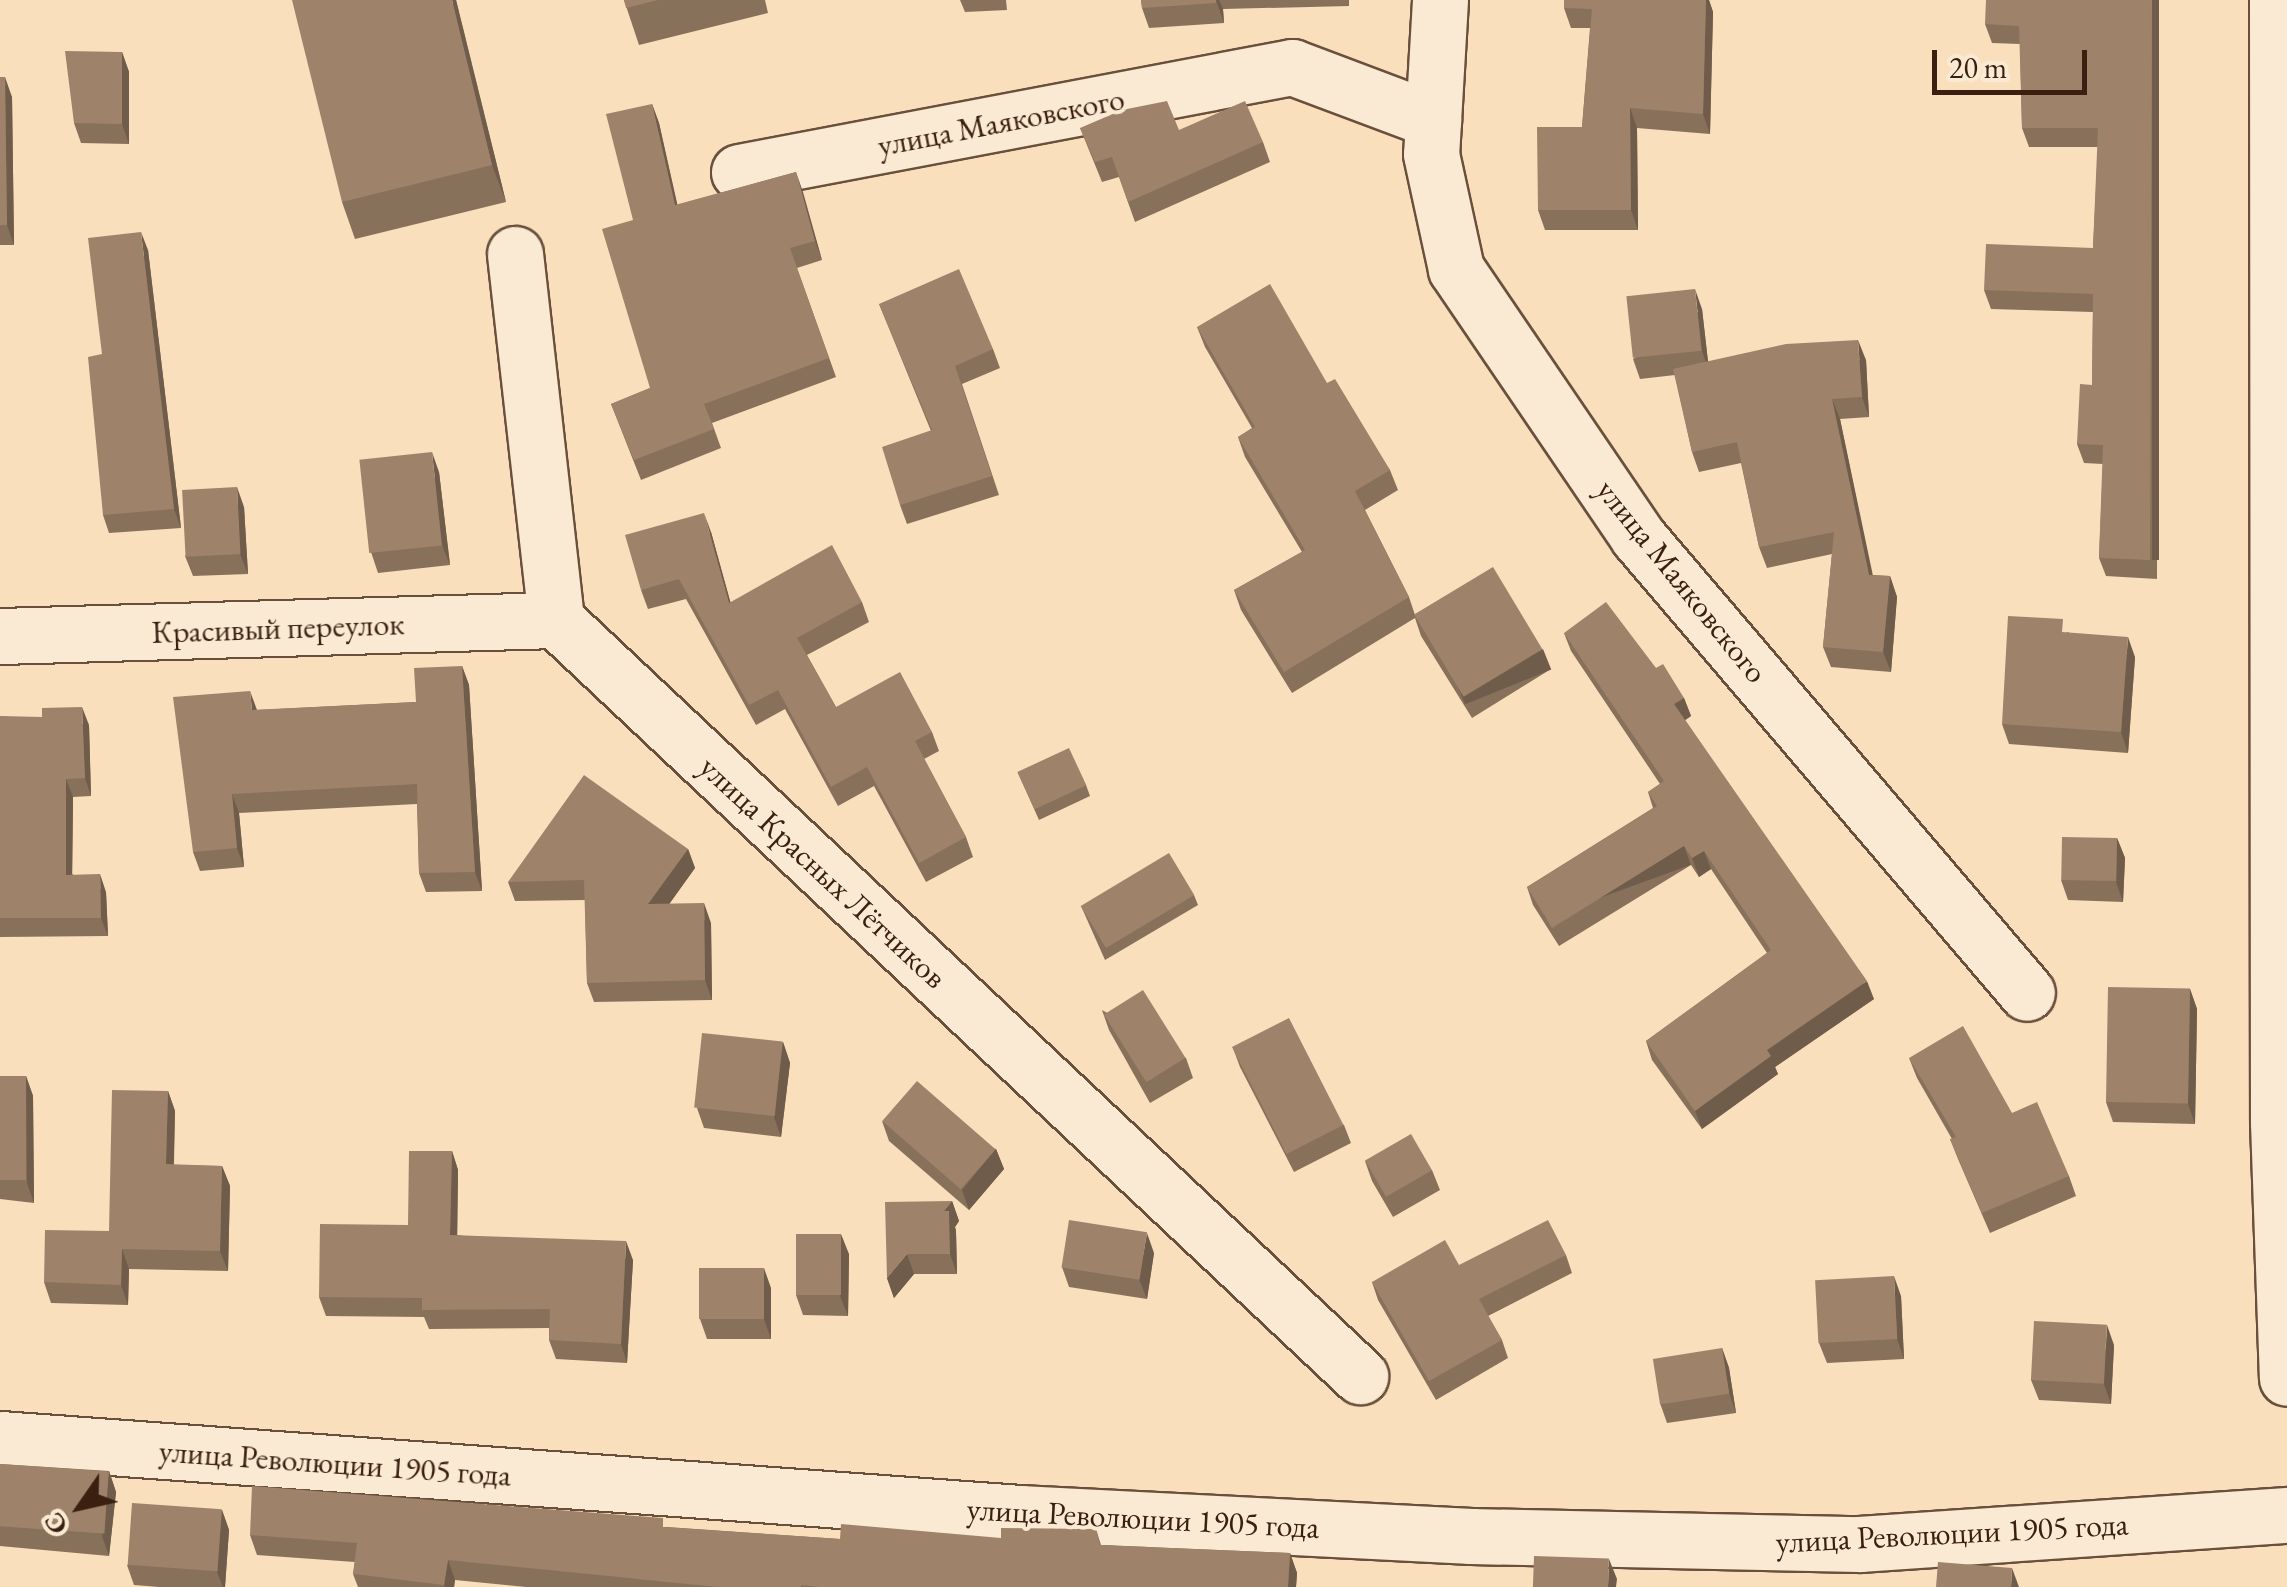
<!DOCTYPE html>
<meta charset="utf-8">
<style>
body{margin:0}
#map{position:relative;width:2287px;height:1587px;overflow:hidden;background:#f9dfbb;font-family:"EB Garamond",serif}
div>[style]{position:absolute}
.roads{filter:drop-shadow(2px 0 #6a503c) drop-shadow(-2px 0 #6a503c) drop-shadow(0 2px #6a503c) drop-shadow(0 -2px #6a503c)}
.street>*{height:55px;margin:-27.5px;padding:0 27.5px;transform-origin:27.5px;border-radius:27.5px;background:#fbead3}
.wall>*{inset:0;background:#88715b}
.shaded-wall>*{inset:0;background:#6f5c4a;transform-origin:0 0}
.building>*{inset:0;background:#9e836a;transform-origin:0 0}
span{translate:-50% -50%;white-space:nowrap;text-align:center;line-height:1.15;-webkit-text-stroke:8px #fbead3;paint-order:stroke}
.street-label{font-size:32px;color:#3b2012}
.north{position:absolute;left:30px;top:1457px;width:100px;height:100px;-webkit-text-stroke:8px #fbead3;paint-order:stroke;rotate:236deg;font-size:28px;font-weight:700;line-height:40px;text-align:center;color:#3b2012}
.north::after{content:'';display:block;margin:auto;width:35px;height:45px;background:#3b2012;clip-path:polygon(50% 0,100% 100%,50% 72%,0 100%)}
.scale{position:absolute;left:1932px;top:50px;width:155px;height:45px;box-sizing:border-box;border:5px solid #3b2012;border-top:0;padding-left:12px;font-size:30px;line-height:35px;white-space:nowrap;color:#3b2012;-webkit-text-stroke:8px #fbead3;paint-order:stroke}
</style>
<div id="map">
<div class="roads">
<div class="street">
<div style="left:1440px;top:0;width:154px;rotate:93.3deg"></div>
<div style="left:1431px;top:154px;width:118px;rotate:77.7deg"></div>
<div style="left:1456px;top:269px;width:324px;rotate:55.8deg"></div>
<div style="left:1638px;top:537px;width:599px;rotate:49.53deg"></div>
<div style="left:2277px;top:0;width:1122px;rotate:89.95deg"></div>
<div style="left:2278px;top:1122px;width:256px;rotate:88deg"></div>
<div style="left:739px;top:172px;width:563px;rotate:-10.75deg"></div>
<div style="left:1292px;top:67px;width:151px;rotate:20.6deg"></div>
<div style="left:515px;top:254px;width:368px;rotate:83.6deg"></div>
<div style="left:556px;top:620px;width:1104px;rotate:43.24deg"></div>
<div style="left:0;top:636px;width:556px;rotate:-1.65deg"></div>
<div style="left:0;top:1439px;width:1022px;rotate:4.15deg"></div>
<div style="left:1019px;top:1513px;width:453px;rotate:2.9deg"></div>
<div style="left:1471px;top:1536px;width:388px;rotate:1.2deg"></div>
<div style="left:1859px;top:1544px;width:429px;rotate:-3.9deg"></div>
</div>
</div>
<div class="wall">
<div style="clip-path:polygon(456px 0,506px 202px,355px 239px,342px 202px)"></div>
<div style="clip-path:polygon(624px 0,765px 0,768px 13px,639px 45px)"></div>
<div style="clip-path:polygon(960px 0,1006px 0,1007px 10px,965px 12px)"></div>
<div style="clip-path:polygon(1141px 0,1349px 0,1349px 6px,1223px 9px,1224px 23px,1149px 28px,1142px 8px)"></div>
<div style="clip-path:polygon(1564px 0,1709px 0,1713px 12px,1710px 134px,1637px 128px,1638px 230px,1545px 230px,1538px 210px,1582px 127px,1590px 28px,1571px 28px,1564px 8px)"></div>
<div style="clip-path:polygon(2159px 0,2157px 579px,2106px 576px,2099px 558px,2103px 464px,2084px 463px,2077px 444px,2092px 385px,2093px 312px,1991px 309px,1984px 290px,2093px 248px,2098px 147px,2029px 147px,2022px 128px,2020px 44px,1992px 43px,1985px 24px)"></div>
<div style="clip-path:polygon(122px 52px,129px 72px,129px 144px,81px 143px,74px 123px)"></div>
<div style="clip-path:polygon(0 77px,12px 97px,14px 245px,0 245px)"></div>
<div style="clip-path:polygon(652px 104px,659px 123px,677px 205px,796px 172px,822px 260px,797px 268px,836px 377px,712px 423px,721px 448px,641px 480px,611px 404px,650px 388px)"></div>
<div style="clip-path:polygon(1080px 128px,1179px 130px,1263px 142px,1270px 162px,1135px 222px,1119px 177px,1102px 182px)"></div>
<div style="clip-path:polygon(148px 250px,181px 528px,109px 533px,103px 515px,102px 354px)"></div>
<div style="clip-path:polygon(879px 304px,993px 349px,1000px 368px,962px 384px,999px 495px,907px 524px,900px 505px,931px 431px)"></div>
<div style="clip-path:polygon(1702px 309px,1708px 361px,1866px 360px,1869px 417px,1840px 419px,1872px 575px,1890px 576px,1897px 597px,1891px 672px,1831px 667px,1823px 647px,1832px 554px,1767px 568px,1759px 547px,1741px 463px,1699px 472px,1692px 452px,1675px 375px,1640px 379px,1633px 359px)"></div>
<div style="clip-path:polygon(1197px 327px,1327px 383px,1390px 470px,1398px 490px,1365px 510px,1409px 597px,1415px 615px,1551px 669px,1472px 718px,1421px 636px,1415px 618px,1292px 693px,1241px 610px,1234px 590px,1302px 552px,1245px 457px,1238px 437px,1252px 428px,1205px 347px)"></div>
<div style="clip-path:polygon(439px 472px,450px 565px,378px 573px,371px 552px)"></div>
<div style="clip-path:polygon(244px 507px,248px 574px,193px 576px,185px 556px)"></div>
<div style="clip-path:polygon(711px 532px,730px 602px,862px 602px,869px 622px,807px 655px,836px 707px,932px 732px,939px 751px,924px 759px,966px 837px,973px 857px,926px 882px,874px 786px,838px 806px,785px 709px,756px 725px,686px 599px,648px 609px,641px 590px)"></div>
<div style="clip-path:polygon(2067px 632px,2135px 657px,2128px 753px,2009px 744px,2002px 724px)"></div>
<div style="clip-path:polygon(1564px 633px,1656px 668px,1684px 698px,1691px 716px,1685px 720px,1874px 999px,1775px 1067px,1778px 1074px,1702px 1129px,1652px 1060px,1646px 1041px,1767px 953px,1711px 869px,1699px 877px,1691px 865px,1559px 946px,1533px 905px,1527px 887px,1653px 808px,1648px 792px,1660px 784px,1571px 651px)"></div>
<div style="clip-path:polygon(462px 666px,469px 685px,482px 891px,426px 892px,419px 873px,417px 804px,239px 813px,244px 867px,200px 871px,193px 852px,257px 710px,416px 702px)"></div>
<div style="clip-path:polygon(0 716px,89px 725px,91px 796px,73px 797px,72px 874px,106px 892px,108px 936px,0 937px)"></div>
<div style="clip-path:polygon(1018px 773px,1086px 785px,1090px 796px,1039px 820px)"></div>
<div style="clip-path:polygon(2117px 838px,2125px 858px,2123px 902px,2068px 900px,2061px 880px)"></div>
<div style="clip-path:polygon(688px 849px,695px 868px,669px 904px,711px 923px,712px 1000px,594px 1002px,587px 983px,585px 900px,515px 901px,508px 882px)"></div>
<div style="clip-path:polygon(1194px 895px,1198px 905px,1105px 960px,1081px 906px)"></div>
<div style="clip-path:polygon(2190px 989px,2197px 1009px,2195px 1124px,2113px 1122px,2106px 1102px)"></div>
<div style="clip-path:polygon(1102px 1010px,1186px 1058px,1193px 1078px,1150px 1103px,1109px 1030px)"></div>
<div style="clip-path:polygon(783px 1042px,790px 1063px,781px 1137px,704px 1128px,697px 1108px)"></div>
<div style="clip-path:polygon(1233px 1048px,1344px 1125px,1351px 1143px,1294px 1172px,1240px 1067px)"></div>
<div style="clip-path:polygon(1909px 1058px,2012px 1113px,2069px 1176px,2076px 1196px,1990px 1233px,1958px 1159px,1950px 1139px,1952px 1139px,1917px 1078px)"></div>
<div style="clip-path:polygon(0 1076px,26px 1076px,33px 1096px,34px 1203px,0 1199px)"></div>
<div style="clip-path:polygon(168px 1091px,175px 1111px,174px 1165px,222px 1166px,230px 1186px,228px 1271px,129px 1269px,128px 1305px,51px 1303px,44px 1282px,109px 1231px)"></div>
<div style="clip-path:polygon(882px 1121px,996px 1149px,1004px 1169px,969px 1210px,889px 1141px)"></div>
<div style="clip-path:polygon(452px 1151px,458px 1170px,457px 1235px,633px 1260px,627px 1363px,556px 1359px,549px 1340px,549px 1328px,429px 1329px,424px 1317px,326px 1316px,319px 1297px,408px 1225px)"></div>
<div style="clip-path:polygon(1365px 1161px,1432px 1170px,1440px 1190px,1393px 1217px,1372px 1181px)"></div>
<div style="clip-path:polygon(952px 1201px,959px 1221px,955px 1227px,956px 1231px,957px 1274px,914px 1274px,894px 1298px,887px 1278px)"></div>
<div style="clip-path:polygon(1154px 1253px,1147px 1299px,1069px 1287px,1062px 1267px)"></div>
<div style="clip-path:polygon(849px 1254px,848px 1316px,803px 1315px,796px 1295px)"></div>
<div style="clip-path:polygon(1566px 1255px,1572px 1273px,1488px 1316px,1502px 1340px,1508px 1358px,1436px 1400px,1378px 1300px,1372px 1282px,1459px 1265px)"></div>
<div style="clip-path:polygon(771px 1288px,771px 1339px,707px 1339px,700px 1319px)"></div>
<div style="clip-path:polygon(1901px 1296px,1904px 1359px,1827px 1363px,1819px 1343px)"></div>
<div style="clip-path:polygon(2114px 1345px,2111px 1404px,2039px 1400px,2031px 1380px)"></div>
<div style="clip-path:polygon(1722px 1348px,1729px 1368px,1736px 1413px,1667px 1423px,1660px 1403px)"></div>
<div style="clip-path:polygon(0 1464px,109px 1471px,116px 1492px,109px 1556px,0 1546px)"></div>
<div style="clip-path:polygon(222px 1510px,229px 1530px,225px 1587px,159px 1587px,134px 1585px,127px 1565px)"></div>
<div style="clip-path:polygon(667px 1527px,840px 1539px,1001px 1538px,1096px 1529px,1101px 1545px,1290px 1553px,1297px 1573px,1296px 1587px,526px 1587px,455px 1580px,454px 1587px,358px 1587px,353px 1574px,355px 1562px,257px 1555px,250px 1535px)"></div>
</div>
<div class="shaded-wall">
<div style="clip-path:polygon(452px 0,456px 0,506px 202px,492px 165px)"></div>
<div style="clip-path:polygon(1216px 0,1219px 0,1223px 9px,1224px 23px)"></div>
<div style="clip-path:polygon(1706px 0,1709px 0,1713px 12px,1710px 134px,1703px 114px)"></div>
<div style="left:2152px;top:0;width:7px;height:560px"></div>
<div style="clip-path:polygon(122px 52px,129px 72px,129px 144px,122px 124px)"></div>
<div style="clip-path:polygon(5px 77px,12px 97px,14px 245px,7px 225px)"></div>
<div style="clip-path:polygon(652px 104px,659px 123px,682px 225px,675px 205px)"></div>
<div style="clip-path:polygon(1630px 108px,1637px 128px,1638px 230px,1631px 210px)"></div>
<div style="clip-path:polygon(796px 172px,803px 192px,822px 260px,815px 241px)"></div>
<div style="clip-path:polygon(141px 232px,148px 250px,181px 528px,174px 509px)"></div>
<div style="clip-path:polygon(1695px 289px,1702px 309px,1709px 371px,1702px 351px)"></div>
<div style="clip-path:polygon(1858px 340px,1866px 360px,1869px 417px,1862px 397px)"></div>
<div style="clip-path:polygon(1832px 399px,1840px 419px,1877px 595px,1869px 575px)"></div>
<div style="clip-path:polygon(432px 452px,439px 472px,450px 565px,442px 545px)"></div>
<div style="clip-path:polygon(237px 487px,244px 507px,248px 574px,240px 554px)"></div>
<div style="clip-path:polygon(704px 513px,711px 532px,736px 622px,729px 603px)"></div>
<div style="clip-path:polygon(1890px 576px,1897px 597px,1891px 672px,1883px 652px)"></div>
<div style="clip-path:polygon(2128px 637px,2135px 657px,2128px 753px,2121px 732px)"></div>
<div style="left:1543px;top:649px;width:22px;height:93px;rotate:68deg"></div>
<div style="clip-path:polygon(462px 666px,469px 685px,482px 891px,475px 872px)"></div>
<div style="clip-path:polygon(250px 691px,257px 710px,252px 710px)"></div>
<div style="clip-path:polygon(1684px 698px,1691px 716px,1681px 723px,1674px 704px)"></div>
<div style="clip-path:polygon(82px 707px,89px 725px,91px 796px,85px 778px)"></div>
<div style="clip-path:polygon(66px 779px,73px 797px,72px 893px,66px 875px)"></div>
<div style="clip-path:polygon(232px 794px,239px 813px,244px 867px,237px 848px)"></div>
<div style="clip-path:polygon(2117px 838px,2125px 858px,2123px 902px,2116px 882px)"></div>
<div style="left:1684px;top:846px;width:20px;height:155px;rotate:70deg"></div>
<div style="clip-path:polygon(688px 849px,695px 868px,655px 924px,648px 904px)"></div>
<div style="clip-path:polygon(1704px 851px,1711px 869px,1699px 877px,1692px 858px)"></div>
<div style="clip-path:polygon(100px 874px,106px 892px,108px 936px,101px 918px)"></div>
<div style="clip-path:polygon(704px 903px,711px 923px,712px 1000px,705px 980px)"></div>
<div style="clip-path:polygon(1867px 981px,1874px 999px,1775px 1067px,1778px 1074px,1702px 1129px,1695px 1111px,1767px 1050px)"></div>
<div style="clip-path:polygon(2190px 989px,2197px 1009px,2195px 1124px,2188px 1104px)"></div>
<div style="clip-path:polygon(783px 1042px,790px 1063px,781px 1137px,774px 1117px)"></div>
<div style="clip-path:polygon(26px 1076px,33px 1096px,34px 1203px,27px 1183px)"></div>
<div style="clip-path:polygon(168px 1091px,175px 1111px,173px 1184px,166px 1164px)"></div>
<div style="clip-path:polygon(996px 1149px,1004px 1169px,969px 1210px,962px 1190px)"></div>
<div style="clip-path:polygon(452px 1151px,458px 1170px,457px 1254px,450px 1235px)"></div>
<div style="clip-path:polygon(222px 1166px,230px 1186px,228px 1271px,220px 1251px)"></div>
<div style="clip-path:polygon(952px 1201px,959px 1221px,955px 1227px,956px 1231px,957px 1274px,950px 1254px,944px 1211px)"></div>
<div style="clip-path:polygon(1147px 1233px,1154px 1253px,1147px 1299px,1139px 1279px)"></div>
<div style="clip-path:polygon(841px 1234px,849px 1254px,848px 1316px,840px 1296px)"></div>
<div style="clip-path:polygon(626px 1241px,633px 1260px,627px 1363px,621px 1344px)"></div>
<div style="clip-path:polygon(122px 1249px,129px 1269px,128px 1305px,121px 1285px)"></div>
<div style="clip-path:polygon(907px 1254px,914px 1274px,894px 1298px,887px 1278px)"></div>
<div style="clip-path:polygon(764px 1268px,771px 1288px,771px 1339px,764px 1319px)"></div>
<div style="clip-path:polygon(1894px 1276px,1901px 1296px,1904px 1359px,1897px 1339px)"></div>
<div style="clip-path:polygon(2107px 1325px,2114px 1345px,2111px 1404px,2104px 1384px)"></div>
<div style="clip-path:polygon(1722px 1348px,1729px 1368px,1736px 1413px,1729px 1393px)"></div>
<div style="clip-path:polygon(109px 1471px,116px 1492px,109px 1556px,102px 1536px)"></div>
<div style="clip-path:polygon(222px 1510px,229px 1530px,225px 1587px,223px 1587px,217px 1572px)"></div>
<div style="clip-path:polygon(1290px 1553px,1297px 1573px,1296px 1587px,1288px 1587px)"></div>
<div style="clip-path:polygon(1609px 1559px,1617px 1579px,1616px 1587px,1608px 1587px)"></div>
<div style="clip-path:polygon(448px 1560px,455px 1580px,454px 1587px,445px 1587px,444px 1585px)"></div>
<div style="clip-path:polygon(2012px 1568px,2019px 1587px,2011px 1587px)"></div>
</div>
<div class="building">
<div style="clip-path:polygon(292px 0,452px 0,492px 165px,342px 202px)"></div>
<div style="clip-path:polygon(624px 0,658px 0,626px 8px)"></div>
<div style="clip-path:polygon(1141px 0,1216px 0,1216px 3px,1142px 8px)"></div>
<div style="clip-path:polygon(1564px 0,1706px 0,1703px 114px,1630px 108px,1631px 210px,1538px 210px,1537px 127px,1582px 127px,1592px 9px,1564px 8px)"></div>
<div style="clip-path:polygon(1986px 0,2152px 0,2150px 560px,2099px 558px,2103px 445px,2077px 444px,2080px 384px,2092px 385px,2093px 294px,1984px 290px,1986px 244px,2093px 248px,2098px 128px,2022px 128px,2019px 26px,1985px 24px)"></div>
<div style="clip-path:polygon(65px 51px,122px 52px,122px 124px,74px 123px)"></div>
<div style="clip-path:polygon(0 77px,5px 77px,7px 225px,0 225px)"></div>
<div style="clip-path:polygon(1167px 101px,1179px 130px,1245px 101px,1263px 142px,1128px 202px,1112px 157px,1095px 162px,1080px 128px,1122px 110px)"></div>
<div style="clip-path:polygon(652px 104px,675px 205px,796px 172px,815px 241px,790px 248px,829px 358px,704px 404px,714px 429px,634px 460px,611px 404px,650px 388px,602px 229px,633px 220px,606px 114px)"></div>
<div style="clip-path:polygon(141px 232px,174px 509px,103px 515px,88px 357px,102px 354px,88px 238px)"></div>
<div style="clip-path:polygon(959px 269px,993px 349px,955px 366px,992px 476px,900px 505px,882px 447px,932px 430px,879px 304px)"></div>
<div style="clip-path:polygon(1270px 284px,1327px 383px,1335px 379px,1390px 470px,1355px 491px,1409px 597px,1284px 672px,1234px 590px,1305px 550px,1238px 437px,1255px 427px,1197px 327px)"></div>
<div style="left:1695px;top:289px;width:62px;height:69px;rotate:84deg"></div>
<div style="clip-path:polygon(1858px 340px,1862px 397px,1832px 399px,1869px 575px,1890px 576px,1883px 652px,1823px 647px,1834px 532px,1759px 547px,1737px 442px,1692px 452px,1673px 369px,1786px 344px)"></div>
<div style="left:432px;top:452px;width:94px;height:73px;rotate:84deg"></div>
<div style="left:237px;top:487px;width:67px;height:55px;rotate:87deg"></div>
<div style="clip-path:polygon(704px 513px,729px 603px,832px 545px,862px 602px,797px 638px,836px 707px,900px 672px,932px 732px,915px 741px,966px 837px,919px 863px,867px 767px,831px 787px,778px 690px,749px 705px,679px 579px,641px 590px,625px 535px)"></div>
<div style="left:1493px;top:567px;width:96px;height:92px;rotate:59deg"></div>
<div style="clip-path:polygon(1606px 602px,1656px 668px,1663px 664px,1684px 698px,1674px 704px,1867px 981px,1767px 1050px,1771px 1056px,1695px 1111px,1646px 1041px,1771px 950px,1704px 851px,1692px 858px,1684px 846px,1552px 928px,1527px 887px,1657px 806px,1648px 792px,1664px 781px,1564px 633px)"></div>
<div style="clip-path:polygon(2008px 616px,2063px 619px,2062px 632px,2128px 637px,2121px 732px,2002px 724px)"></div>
<div style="clip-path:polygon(462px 666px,475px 872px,419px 873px,417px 784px,232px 794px,237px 848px,193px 852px,173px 697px,250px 691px,252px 710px,416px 702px,414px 668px)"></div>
<div style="clip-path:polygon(82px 707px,85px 778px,66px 779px,66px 875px,100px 874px,101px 918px,0 918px,0 716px,42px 717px,42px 708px)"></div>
<div style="left:1069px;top:748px;width:41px;height:57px;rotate:65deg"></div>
<div style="clip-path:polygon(584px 775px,688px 849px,648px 904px,704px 903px,705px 980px,587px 983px,584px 880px,508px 882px)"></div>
<div style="left:2062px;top:837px;width:55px;height:43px;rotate:1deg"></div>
<div style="left:1169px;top:853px;width:49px;height:103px;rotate:59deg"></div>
<div style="left:2108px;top:987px;width:82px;height:115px;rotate:1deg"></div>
<div style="left:1143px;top:990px;width:80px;height:46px;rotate:58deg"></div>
<div style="left:1289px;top:1018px;width:120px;height:64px;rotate:63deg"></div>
<div style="clip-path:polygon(1963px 1026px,2012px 1113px,2037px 1102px,2069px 1176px,1982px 1213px,1950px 1139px,1956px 1137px,1909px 1058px)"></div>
<div style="left:702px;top:1033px;width:81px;height:75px;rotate:6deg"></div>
<div style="left:0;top:1076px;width:26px;height:104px"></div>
<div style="left:917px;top:1081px;width:104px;height:53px;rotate:41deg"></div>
<div style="clip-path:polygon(112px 1090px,168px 1091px,166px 1164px,222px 1166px,220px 1251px,122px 1249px,121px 1285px,44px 1282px,45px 1230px,109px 1231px)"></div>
<div style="left:1411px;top:1134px;width:42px;height:53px;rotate:60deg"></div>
<div style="clip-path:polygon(409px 1151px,452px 1151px,450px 1235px,626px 1241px,621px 1344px,549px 1340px,550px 1309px,422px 1310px,422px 1298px,319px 1297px,320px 1224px,408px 1225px)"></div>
<div style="clip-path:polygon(952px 1201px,944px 1211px,949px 1211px,950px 1254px,907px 1254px,887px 1278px,885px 1202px)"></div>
<div style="left:1069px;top:1220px;width:79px;height:48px;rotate:9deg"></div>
<div style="clip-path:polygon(1548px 1220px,1566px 1255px,1479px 1299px,1502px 1340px,1429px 1381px,1372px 1282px,1445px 1240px,1459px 1265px)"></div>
<div style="left:796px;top:1234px;width:45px;height:61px"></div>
<div style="left:699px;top:1268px;width:65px;height:51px"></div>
<div style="left:1894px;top:1276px;width:63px;height:79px;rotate:87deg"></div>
<div style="left:2034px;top:1321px;width:73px;height:59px;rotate:3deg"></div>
<div style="left:1722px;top:1348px;width:46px;height:70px;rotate:81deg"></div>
<div style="left:0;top:1464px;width:109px;height:62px;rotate:4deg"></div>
<div style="clip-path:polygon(252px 1486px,663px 1518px,663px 1527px,840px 1539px,841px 1524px,1001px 1538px,1001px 1528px,1096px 1529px,1100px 1545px,1290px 1553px,1288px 1587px,820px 1587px,801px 1585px,801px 1587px,718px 1587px,448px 1560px,444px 1585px,353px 1574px,357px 1543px,250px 1535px)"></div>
<div style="left:132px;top:1503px;width:90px;height:62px;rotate:4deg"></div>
<div style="left:1534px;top:1556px;width:75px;height:31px;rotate:2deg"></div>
<div style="clip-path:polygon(1938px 1562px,2012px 1568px,2011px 1587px,1936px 1587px)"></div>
</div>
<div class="street-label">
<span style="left:1001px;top:122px;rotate:-11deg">улица Маяковского</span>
<span style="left:1682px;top:581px;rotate:51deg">улица Маяковского</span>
<span style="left:278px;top:628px;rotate:-2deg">Красивый переулок</span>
<span style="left:823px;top:872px;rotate:43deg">улица Красных Лётчиков</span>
<span style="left:335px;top:1463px;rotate:4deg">улица Революции 1905 года</span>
<span style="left:1143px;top:1518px;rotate:3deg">улица Революции 1905 года</span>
<span style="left:1952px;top:1533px;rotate:-3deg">улица Революции 1905 года</span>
</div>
<div class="north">С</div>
<div class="scale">20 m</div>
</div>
